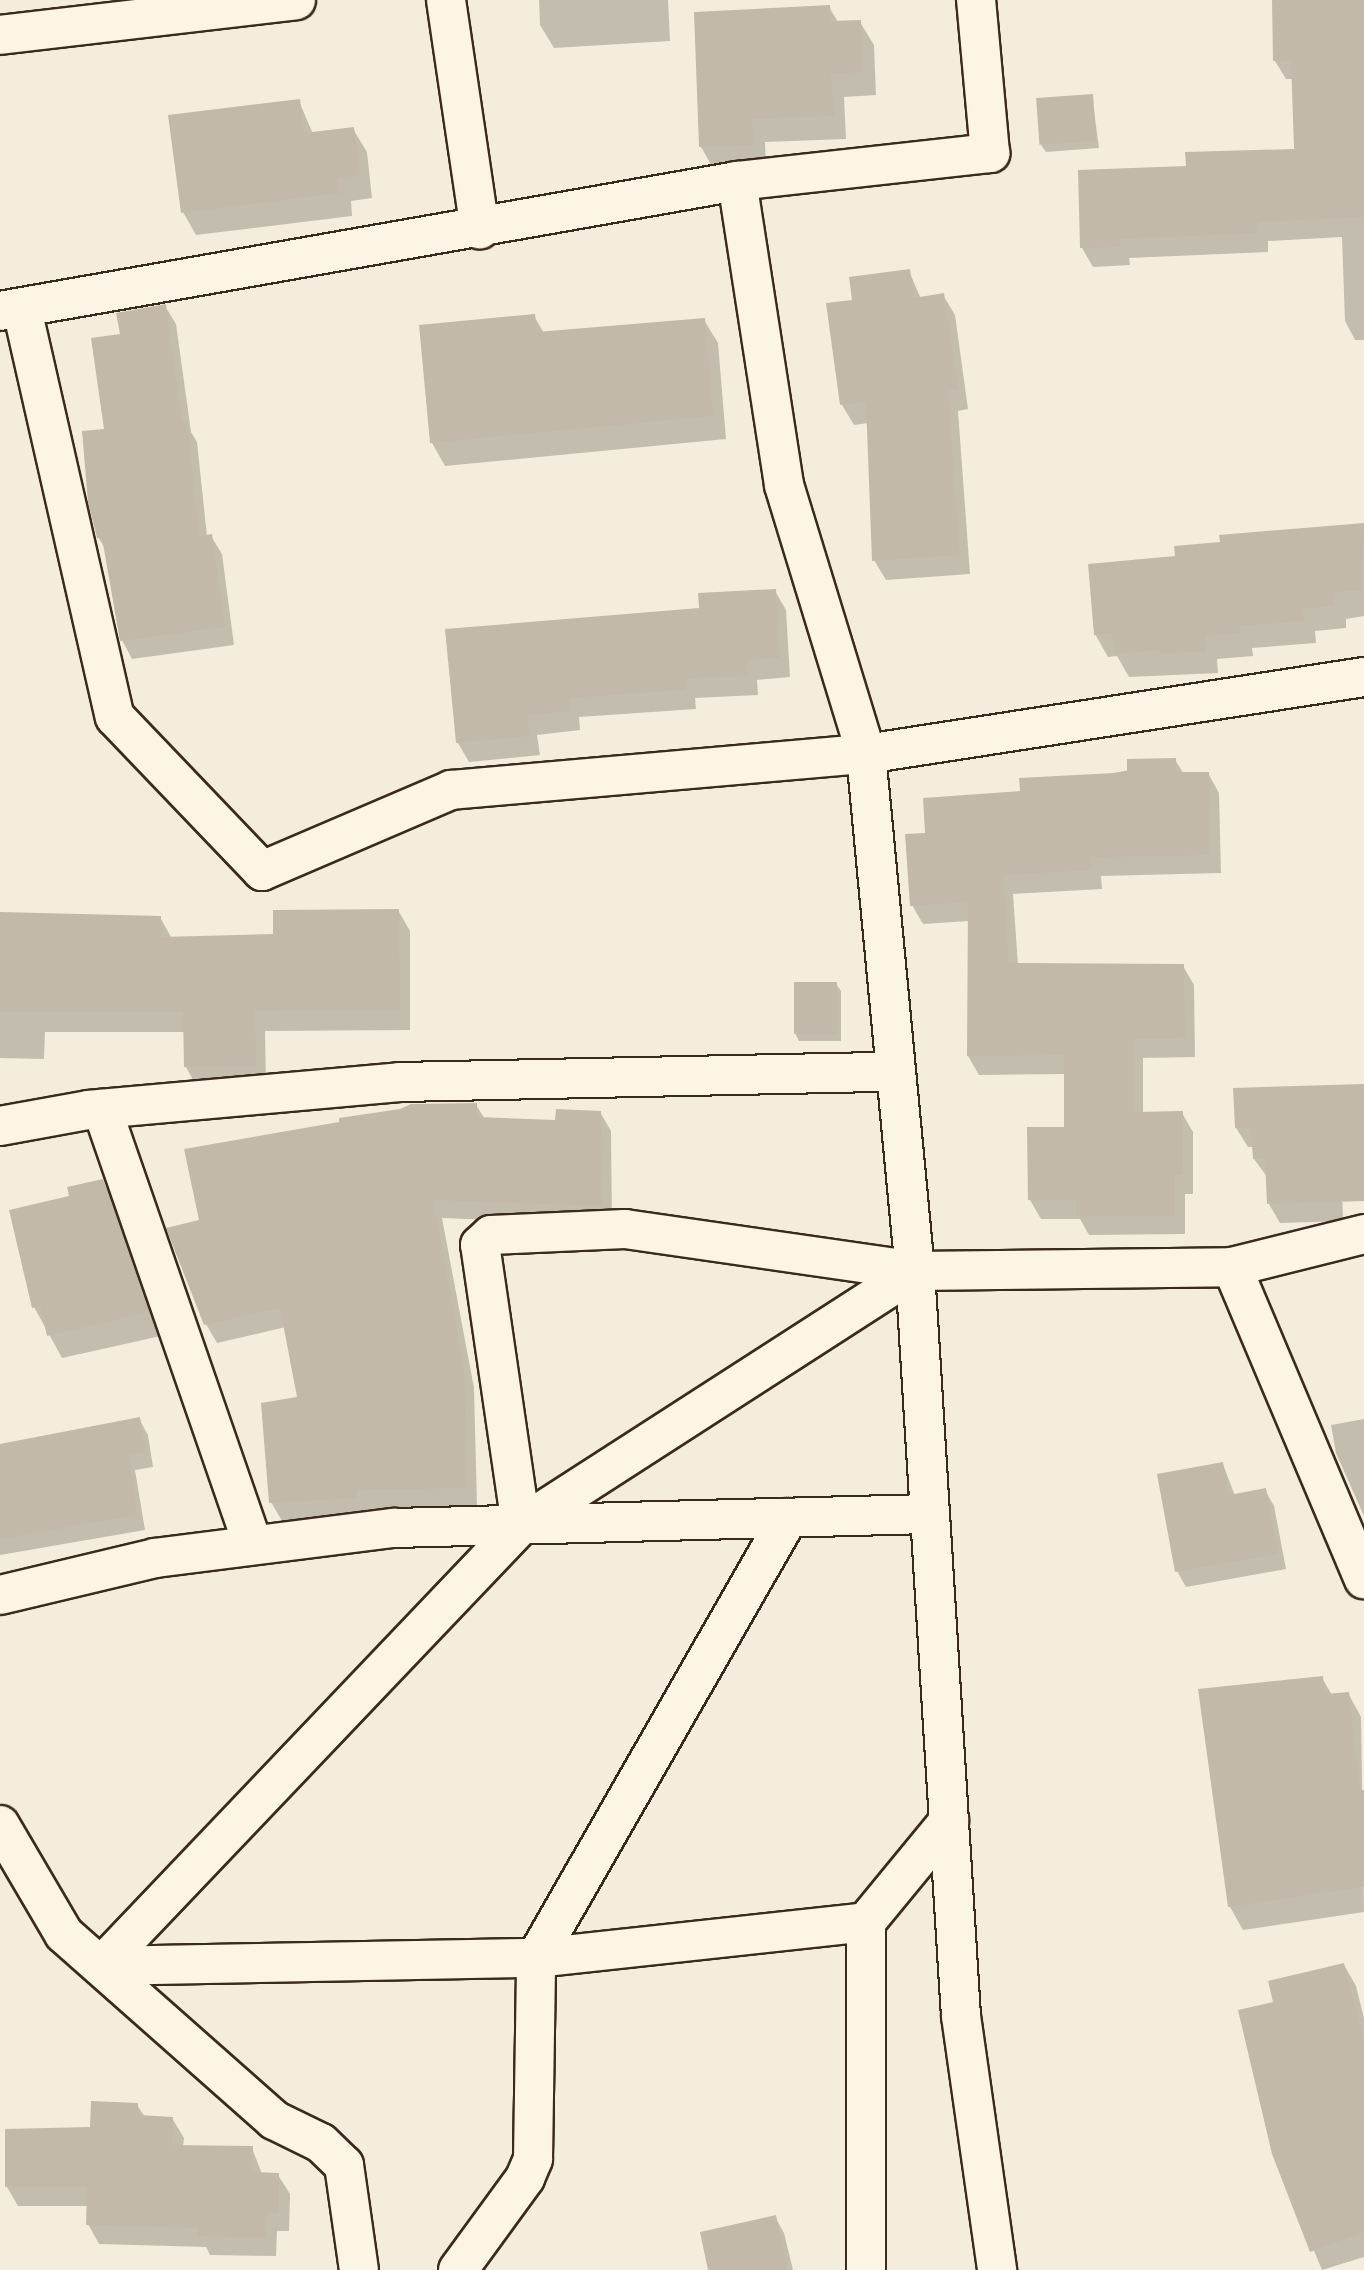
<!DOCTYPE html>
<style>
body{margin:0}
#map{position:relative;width:1364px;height:2270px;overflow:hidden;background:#f4eddd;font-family:Mynerve,sans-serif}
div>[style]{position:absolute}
.shadow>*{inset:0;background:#0003}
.building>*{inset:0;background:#c3b9aa;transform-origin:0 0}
.roads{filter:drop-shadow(2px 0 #3b2a1e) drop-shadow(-2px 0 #3b2a1e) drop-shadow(0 2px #3b2a1e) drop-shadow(0 -2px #3b2a1e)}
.minor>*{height:38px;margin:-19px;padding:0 19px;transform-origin:19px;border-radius:19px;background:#fcf5e5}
span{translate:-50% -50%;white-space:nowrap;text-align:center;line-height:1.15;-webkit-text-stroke:6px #fcf5e5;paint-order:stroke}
</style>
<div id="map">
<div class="shadow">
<div style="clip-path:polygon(539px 0,668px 0,670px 41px,554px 48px,540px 25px)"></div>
<div style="clip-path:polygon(1274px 0,1364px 0,1364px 340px,1355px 340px,1345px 321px,1342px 237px,1268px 241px,1268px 252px,1129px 258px,1130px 265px,1093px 267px,1082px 248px,1187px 168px,1296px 151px,1293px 79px,1286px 79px,1275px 61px)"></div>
<div style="clip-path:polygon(829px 7px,838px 22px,860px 22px,874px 45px,876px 95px,844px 97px,846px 139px,765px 142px,766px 168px,714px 170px,701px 147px)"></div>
<div style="clip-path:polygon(1092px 96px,1099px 148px,1046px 152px,1041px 145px)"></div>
<div style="clip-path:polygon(299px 101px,313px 134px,353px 129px,367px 152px,372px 198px,351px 201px,352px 216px,196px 235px,183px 212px)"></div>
<div style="clip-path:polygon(909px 271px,921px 299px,943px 295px,955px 315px,968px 409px,958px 411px,970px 574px,886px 580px,874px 560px,869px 423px,854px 425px,842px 405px,854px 302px)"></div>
<div style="clip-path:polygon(165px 306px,176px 324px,191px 432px,197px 442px,207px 536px,211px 536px,222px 554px,234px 645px,132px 659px,122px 640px,106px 550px,98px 537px,106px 431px,122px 336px)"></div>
<div style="clip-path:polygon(534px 316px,544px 333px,704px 320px,718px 343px,726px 439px,445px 466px,432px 443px,421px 327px)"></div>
<div style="clip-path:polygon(1364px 524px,1364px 616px,1346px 619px,1346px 628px,1315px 631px,1316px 643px,1252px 648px,1253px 656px,1217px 659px,1218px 673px,1129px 677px,1117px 656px,1108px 657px,1095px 634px,1177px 558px,1222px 543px,1221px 536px)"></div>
<div style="clip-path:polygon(775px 591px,786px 610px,790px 677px,757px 680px,758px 695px,695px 698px,696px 709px,579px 717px,580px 730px,537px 735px,540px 755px,469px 762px,458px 743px,446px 631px,701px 610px)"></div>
<div style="clip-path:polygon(1175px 760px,1184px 774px,1208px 773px,1219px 793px,1221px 873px,1101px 876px,1102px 889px,1013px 894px,1018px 965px,1183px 966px,1194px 985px,1195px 1057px,1143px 1058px,1143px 1114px,1182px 1113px,1193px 1132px,1193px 1194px,1185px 1194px,1185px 1234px,1089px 1235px,1080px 1219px,1041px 1219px,1030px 1200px,1066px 1129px,1066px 1074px,979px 1075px,968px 1056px,970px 921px,923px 924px,912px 905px,927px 834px,1022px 793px)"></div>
<div style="clip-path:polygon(398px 910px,410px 931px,410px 1030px,265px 1031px,266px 1086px,197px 1087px,186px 1067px,185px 1032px,45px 1032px,44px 1059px,0 1058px,0 914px,160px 917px,172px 939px,275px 936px)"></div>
<div style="clip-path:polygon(836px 984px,841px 991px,841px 1041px,799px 1041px,795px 1033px)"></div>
<div style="clip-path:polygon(1364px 1086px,1364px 1153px,1341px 1153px,1343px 1221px,1280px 1223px,1269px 1204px,1268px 1178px,1254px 1159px,1254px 1147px,1248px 1147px,1236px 1128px)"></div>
<div style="clip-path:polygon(476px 1105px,485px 1119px,557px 1122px,600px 1112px,611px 1131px,612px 1225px,442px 1218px,474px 1388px,477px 1506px,367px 1509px,367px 1517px,282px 1521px,271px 1502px,299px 1399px,286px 1327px,217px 1343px,206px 1324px,201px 1221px)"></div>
<div style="clip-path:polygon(102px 1181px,116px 1204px,161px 1336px,62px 1358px,34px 1307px,71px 1197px)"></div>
<div style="clip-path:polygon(139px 1419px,148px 1435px,153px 1467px,135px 1470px,145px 1530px,0 1555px,0 1445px)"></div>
<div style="clip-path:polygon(1364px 1419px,1364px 1516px,1336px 1453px,1331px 1425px)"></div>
<div style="clip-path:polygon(1223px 1464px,1235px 1496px,1265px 1490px,1274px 1506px,1286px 1569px,1186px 1587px,1177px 1571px)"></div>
<div style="clip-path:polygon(1322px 1678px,1332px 1695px,1348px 1693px,1361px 1717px,1364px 1912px,1243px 1930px,1230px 1907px)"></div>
<div style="clip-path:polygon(1344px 1965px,1356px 1986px,1364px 2018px,1364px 2257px,1322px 2270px,1274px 2153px,1275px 2003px)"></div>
<div style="clip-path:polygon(137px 2105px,145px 2117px,172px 2118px,184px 2138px,183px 2147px,252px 2148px,262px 2174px,278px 2175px,290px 2194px,289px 2231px,277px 2231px,276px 2256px,210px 2255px,206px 2247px,99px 2244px,88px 2224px,88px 2206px,18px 2206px,7px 2187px,91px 2129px)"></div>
<div style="clip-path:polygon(775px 2217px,784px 2233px,793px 2270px,710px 2270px)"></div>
</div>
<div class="building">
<div style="clip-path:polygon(1272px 0,1364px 0,1364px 217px,1258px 222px,1259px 233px,1120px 239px,1120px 247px,1080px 248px,1078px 170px,1186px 166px,1185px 152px,1294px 149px,1291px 61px,1273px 61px)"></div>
<div style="clip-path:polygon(830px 5px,831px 21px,861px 20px,863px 72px,831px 74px,834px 116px,752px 119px,754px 145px,699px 147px,694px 12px)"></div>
<div style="left:1093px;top:94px;width:47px;height:57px;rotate:86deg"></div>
<div style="clip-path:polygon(300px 99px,304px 133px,354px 127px,360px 175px,338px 178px,340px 193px,181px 213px,168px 115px)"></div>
<div style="clip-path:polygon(910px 269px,914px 298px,944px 293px,958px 389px,948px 391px,960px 555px,872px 561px,866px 402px,840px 405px,826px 303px,852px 300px,849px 277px)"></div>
<div style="clip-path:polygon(166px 304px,182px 422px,187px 421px,199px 536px,212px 534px,225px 627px,120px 641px,102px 538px,97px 538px,88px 502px,82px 431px,104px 429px,91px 338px,120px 334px,116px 313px)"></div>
<div style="clip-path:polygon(535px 314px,537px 332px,705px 318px,713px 416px,430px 443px,419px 325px)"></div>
<div style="clip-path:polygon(1364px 523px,1362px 590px,1333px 592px,1334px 606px,1303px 609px,1304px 621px,1240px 626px,1241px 633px,1205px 636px,1206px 651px,1160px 654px,1159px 650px,1114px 654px,1111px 633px,1094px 635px,1088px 564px,1175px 556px,1174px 546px,1220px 542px,1219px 535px)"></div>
<div style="clip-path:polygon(776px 589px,780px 658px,747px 660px,748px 676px,685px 679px,686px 690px,569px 698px,570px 711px,527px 715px,530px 736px,456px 743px,445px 629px,699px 608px,698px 593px)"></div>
<div style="clip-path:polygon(1176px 758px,1176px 772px,1209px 772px,1211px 855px,1091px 857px,1092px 870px,1003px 875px,1009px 963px,1184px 964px,1185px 1038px,1133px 1039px,1133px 1112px,1183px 1111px,1183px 1175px,1175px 1175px,1175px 1216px,1076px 1216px,1076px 1200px,1028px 1200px,1027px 1127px,1064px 1127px,1064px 1055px,967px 1056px,968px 902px,910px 906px,905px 834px,925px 833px,923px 798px,1020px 791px,1019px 778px,1114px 773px,1127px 771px,1127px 759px)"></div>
<div style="clip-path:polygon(399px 909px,400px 1010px,255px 1011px,256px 1066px,184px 1067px,183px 1012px,0 1012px,0 912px,161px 916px,161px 937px,273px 934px,273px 910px)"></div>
<div style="left:794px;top:982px;width:43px;height:52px"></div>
<div style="clip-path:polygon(1364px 1084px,1364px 1201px,1267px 1204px,1265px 1159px,1253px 1159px,1251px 1128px,1235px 1128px,1233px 1088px)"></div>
<div style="clip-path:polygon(477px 1103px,477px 1117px,555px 1120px,556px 1109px,601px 1111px,601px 1137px,604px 1137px,602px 1206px,433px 1200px,464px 1368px,467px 1488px,357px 1490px,357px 1498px,269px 1503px,261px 1403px,297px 1397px,280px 1308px,204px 1325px,166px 1228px,199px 1220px,184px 1149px,339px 1122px,339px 1118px,400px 1109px,411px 1104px)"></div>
<div style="clip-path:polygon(103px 1179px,149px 1312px,47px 1336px,40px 1306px,32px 1308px,9px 1210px,69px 1196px,67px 1187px)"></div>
<div style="clip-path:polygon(140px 1417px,146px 1452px,128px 1455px,138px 1515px,0 1539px,0 1444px)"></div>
<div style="clip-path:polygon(1223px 1462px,1229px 1495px,1266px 1488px,1278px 1554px,1175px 1572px,1157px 1474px)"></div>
<div style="clip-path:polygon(1323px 1676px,1325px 1694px,1349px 1692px,1360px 1790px,1364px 1790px,1364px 1887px,1228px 1907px,1198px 1689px)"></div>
<div style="clip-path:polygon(1344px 1963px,1364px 2041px,1364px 2232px,1310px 2252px,1272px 2154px,1238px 2010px,1273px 2002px,1268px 1981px)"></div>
<div style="clip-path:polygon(91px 2101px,138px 2103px,138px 2115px,173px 2117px,172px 2145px,253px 2146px,252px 2172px,279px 2173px,279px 2213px,267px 2213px,266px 2238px,197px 2236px,198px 2228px,86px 2225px,87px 2187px,5px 2187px,5px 2129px,90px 2127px)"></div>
<div style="clip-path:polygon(776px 2215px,788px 2270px,708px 2270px,700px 2232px)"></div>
</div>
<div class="roads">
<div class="minor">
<div style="left:446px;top:0;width:232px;rotate:81.6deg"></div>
<div style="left:0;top:35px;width:298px;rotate:-6.7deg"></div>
<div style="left:737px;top:181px;width:308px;rotate:81.2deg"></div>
<div style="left:784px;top:485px;width:281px;rotate:73deg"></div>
<div style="left:866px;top:754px;width:519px;rotate:84.59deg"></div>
<div style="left:915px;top:1271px;width:746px;rotate:86.47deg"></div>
<div style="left:961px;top:2016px;width:257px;rotate:81.9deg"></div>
<div style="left:22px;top:309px;width:418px;rotate:77.2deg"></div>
<div style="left:115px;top:717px;width:213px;rotate:46.3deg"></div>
<div style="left:262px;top:871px;width:206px;rotate:-23.2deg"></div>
<div style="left:451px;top:790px;width:417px;rotate:-5deg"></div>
<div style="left:866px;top:754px;width:504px;rotate:-8.79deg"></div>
<div style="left:0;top:311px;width:748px;rotate:-10deg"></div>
<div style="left:737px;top:181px;width:255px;rotate:-6.3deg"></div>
<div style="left:990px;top:153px;width:154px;rotate:-95.2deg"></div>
<div style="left:102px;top:1109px;width:461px;rotate:70.9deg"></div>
<div style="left:0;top:1126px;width:89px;rotate:-10.3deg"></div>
<div style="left:88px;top:1110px;width:313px;rotate:-5.1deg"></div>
<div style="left:400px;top:1082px;width:496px;rotate:-1.2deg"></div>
<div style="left:1232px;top:1267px;width:339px;rotate:67.1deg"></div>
<div style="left:521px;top:1525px;width:283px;rotate:-98.3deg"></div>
<div style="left:480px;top:1245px;width:15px;rotate:-42deg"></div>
<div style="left:491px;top:1235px;width:134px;rotate:-2.6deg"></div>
<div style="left:625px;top:1229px;width:293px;rotate:8.2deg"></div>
<div style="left:915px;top:1271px;width:317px;rotate:-0.7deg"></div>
<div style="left:1232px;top:1267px;width:136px;rotate:-14deg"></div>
<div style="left:0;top:1595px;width:159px;rotate:-13.4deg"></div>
<div style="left:155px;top:1558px;width:241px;rotate:-7.2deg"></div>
<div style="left:394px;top:1528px;width:536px;rotate:-1.5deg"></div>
<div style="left:0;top:1825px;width:126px;rotate:59.6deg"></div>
<div style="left:64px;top:1934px;width:281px;rotate:41.5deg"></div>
<div style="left:274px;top:2120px;width:52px;rotate:26.1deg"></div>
<div style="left:321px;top:2143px;width:32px;rotate:44deg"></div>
<div style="left:344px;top:2165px;width:106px;rotate:81.9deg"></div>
<div style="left:101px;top:1966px;width:609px;rotate:-46.4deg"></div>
<div style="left:521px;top:1525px;width:469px;rotate:-32.8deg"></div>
<div style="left:101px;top:1966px;width:435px;rotate:-1.1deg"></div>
<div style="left:536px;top:1958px;width:332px;rotate:-6.2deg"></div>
<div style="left:458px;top:2270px;width:114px;rotate:-53.9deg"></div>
<div style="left:525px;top:2178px;width:21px;rotate:-67deg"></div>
<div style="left:533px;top:2159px;width:201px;rotate:-89.1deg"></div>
<div style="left:536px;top:1958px;width:507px;rotate:-60.2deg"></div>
<div style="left:866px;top:2270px;width:348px;rotate:-90deg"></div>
<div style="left:866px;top:1922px;width:131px;rotate:-50.6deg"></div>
</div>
</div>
</div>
